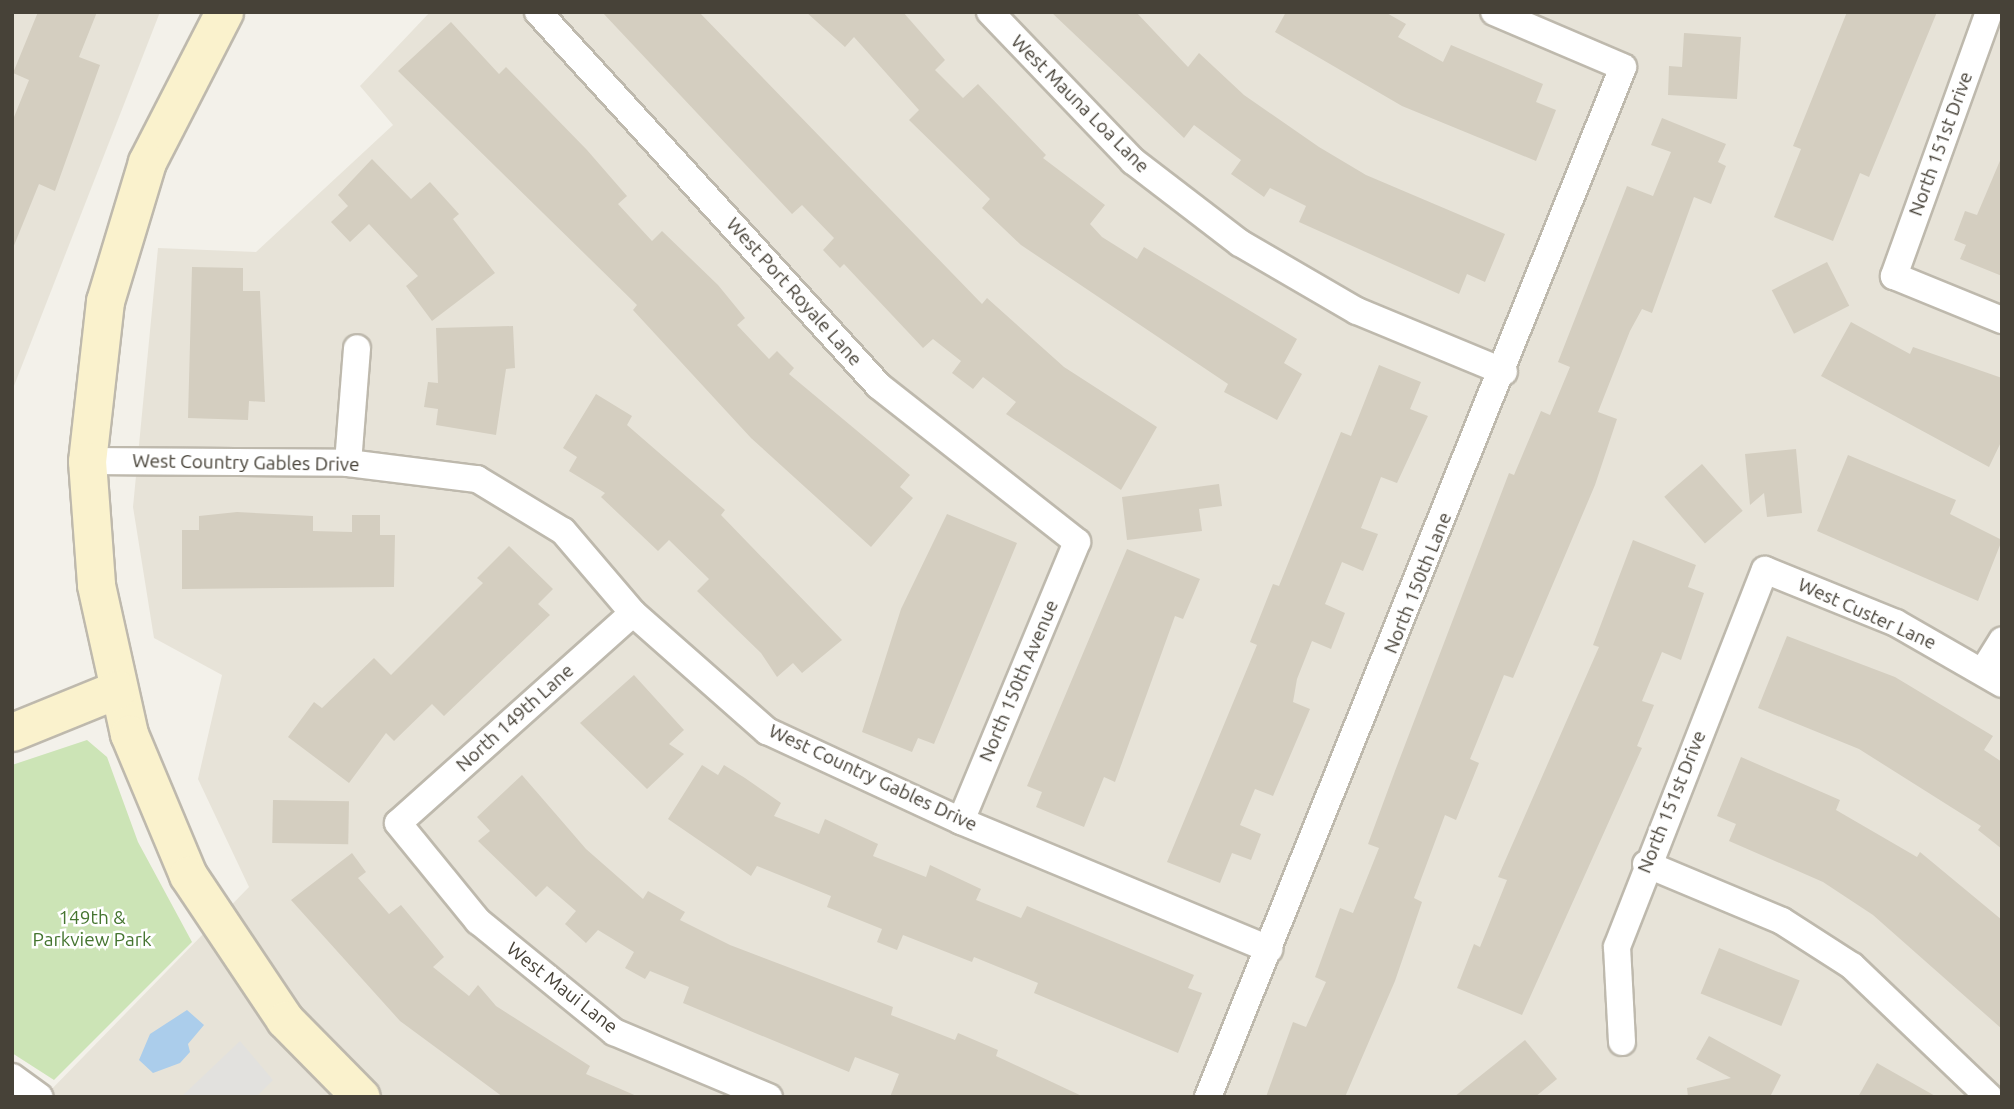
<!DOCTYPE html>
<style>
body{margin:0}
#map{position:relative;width:2014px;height:1109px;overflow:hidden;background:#f3f1ea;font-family:Ubuntu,sans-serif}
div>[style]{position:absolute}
.residential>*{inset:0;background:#e7e3d8}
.green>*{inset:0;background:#cce4b6}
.parking>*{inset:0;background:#e2e1de}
.water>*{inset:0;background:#abcdeb}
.building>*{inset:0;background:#d4cec0;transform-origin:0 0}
.roads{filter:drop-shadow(2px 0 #beb9ad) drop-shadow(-2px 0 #beb9ad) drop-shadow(0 2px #beb9ad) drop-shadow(0 -2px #beb9ad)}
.street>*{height:26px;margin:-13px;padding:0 13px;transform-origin:13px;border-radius:13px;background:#fff}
.secondary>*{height:37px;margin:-18.5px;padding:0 18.5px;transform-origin:18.5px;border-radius:18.5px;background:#faf2cd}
span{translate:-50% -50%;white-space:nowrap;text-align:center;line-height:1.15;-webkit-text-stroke:5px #fff;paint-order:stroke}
.street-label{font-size:19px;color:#474238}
.park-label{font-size:19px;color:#457530}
.frame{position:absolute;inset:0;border:14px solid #474238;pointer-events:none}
</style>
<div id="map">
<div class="residential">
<div style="clip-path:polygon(12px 12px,160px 12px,12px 391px)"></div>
<div style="clip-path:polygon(430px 12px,2002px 12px,2002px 1097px,44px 1097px,249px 887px,198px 779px,222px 675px,154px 638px,133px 507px,158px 248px,256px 252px,393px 125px,360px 86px)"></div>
</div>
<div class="green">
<div style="clip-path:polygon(87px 740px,107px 757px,138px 842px,192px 942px,54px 1080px,12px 1053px,12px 765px)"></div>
</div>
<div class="parking">
<div style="clip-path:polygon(240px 1041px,273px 1080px,256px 1097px,181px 1097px)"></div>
</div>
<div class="water">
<div style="clip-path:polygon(187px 1010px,204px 1025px,188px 1044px,190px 1052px,180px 1063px,153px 1073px,139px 1060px,150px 1034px)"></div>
</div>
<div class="building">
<div style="clip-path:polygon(38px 12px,97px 12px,79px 57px,100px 65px,55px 191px,39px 184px,13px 248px,12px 122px,29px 80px,13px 73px)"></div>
<div style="clip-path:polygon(602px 12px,699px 12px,982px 304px,987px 298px,1064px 367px,1157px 427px,1121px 490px,1006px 414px,1016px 402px,983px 377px,973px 389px,952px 373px,961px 361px,933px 339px,923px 348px,844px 264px,840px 268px,823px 250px,834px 238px,802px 205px,792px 214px)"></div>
<div style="clip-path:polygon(806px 12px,903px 12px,945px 60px,935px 70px,963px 98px,978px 84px,1046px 155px,1043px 158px,1105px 205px,1090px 224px,1102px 237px,1137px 259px,1144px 247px,1297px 339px,1284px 363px,1302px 374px,1277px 420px,1224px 392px,1228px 384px,1021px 245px,982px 208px,990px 199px,909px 120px,919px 110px,854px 37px,845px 47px)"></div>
<div style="clip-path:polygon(1051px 12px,1136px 12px,1188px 67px,1199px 53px,1244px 95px,1319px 147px,1366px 175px,1505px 234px,1485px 282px,1467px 274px,1459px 294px,1299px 222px,1306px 206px,1270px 188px,1264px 197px,1231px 174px,1241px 160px,1194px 125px,1184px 138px)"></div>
<div style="clip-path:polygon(1286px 12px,1385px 12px,1406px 24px,1398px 37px,1443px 62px,1451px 45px,1543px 84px,1536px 102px,1556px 110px,1536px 161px,1402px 106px,1275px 32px)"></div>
<div style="clip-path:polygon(1847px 12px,1937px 12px,1869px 177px,1860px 173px,1833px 241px,1774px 217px,1801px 149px,1793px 146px)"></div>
<div style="clip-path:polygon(451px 22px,499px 74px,506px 67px,587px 150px,627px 196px,618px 204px,652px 241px,662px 231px,718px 285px,745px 318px,737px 325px,769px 359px,777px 351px,794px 368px,789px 374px,910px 475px,900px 487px,913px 498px,871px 547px,751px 438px,633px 310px,637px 305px,398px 71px)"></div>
<div style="clip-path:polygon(1684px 33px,1741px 37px,1737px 99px,1668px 95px,1669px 66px,1682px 67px)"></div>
<div style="clip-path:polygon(1662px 118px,1726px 144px,1718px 162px,1726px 166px,1711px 204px,1694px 197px,1652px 313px,1642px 309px,1630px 331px,1598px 412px,1617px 419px,1595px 485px,1513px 678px,1504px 675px,1470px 759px,1479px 763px,1456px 820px,1445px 815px,1414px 898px,1422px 902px,1395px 981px,1345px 1097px,1266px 1097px,1293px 1022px,1306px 1027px,1326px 982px,1315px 977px,1340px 908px,1353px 913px,1379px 848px,1368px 844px,1395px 771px,1509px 473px,1514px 475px,1541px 411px,1550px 415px,1570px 367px,1558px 362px,1627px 186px,1653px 196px,1671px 152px,1651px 145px)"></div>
<div style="clip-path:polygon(2002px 156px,2002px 276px,1960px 259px,1966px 245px,1954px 240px,1965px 211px,1977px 215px)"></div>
<div style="clip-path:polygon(372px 159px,411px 199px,430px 182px,459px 214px,453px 219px,495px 273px,432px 321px,406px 286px,418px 276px,369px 224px,350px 242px,331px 222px,348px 206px,338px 195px)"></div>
<div style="left:1827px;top:262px;width:49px;height:62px;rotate:63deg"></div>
<div style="clip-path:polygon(192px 267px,243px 268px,243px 291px,260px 291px,265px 402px,249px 401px,248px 420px,188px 418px)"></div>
<div style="clip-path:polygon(1851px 322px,1910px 354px,1913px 347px,2002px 378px,2002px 440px,1989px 467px,1821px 376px)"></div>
<div style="clip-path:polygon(513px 326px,515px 368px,506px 369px,496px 435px,436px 425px,438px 409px,424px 407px,428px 382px,438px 383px,436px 328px)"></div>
<div style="clip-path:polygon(1379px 365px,1421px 382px,1410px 409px,1428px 416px,1397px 483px,1381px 477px,1361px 528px,1378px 534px,1363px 571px,1342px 562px,1325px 604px,1345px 613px,1331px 649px,1312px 641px,1297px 679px,1293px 702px,1310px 709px,1273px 796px,1255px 789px,1240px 825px,1261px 834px,1251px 860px,1232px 853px,1220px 883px,1167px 862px,1257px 645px,1250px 642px,1273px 584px,1279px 586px,1341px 432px,1351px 436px)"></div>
<div style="clip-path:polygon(596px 394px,632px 416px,627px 425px,725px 510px,721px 515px,842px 640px,802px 673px,793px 663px,777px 677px,761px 653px,697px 591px,709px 579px,669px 540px,658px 551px,601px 497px,605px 493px,569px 471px,577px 457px,563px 448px)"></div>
<div style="clip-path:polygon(1796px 449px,1802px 513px,1767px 517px,1764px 493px,1750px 505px,1745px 454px)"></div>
<div style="clip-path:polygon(1848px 455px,1956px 500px,1950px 514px,2002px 540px,1978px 601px,1817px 531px)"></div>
<div style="left:1702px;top:464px;width:62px;height:50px;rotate:49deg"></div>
<div style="clip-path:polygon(1219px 484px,1222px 506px,1199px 509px,1202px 531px,1127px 540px,1122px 497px)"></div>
<div style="clip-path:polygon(237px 512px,313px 516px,313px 531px,352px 532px,352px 515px,380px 515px,380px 535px,395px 535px,394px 587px,182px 589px,182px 530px,199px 530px,199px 516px)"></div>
<div style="clip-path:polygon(947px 514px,1017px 543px,934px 744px,918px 738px,912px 752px,862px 732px,901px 609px)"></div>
<div style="clip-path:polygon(1633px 540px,1696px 565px,1688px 587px,1704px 593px,1681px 660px,1662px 652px,1642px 701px,1654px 705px,1637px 746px,1642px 748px,1522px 1015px,1457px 988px,1474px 944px,1480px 947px,1507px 880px,1498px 877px,1599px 647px,1593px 645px)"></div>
<div style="clip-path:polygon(509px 546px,553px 589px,538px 604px,550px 615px,444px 716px,432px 704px,394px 741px,386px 733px,349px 783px,288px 737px,314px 702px,322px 708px,374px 658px,391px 675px,483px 583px,477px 578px)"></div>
<div style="clip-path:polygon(1127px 549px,1200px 579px,1183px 619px,1175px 616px,1115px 782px,1104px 777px,1084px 827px,1036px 807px,1042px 792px,1027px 786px)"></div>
<div style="clip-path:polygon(1787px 636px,1895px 677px,1993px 736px,1984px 750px,2002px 762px,2002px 849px,1978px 830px,1981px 826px,1859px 749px,1758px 708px)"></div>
<div style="clip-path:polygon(634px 675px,684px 730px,669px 744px,684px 754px,647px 789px,580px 723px)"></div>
<div style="clip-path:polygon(1741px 757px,1840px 800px,1836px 810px,1917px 857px,1920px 852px,2002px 920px,2002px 1029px,1873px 915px,1823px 882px,1729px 841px,1736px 824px,1717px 816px)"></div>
<div style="clip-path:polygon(702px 765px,718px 775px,724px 765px,745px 778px,781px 803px,774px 816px,819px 834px,825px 819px,878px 844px,873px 856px,926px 877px,930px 865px,981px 889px,976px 900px,1021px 918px,1027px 906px,1194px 975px,1188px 988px,1202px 993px,1178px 1053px,1034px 993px,1038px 983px,974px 957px,972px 962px,903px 935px,897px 950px,877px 942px,882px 929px,827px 907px,831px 896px,757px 866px,751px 876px,668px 819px)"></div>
<div style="clip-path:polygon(522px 775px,586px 849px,643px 899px,648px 891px,685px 912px,680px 920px,730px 945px,893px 1007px,891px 1015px,955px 1040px,958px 1033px,998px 1050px,996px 1056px,1084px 1097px,890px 1097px,899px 1074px,855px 1057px,849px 1072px,683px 1003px,689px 987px,650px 971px,645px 979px,625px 968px,634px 952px,598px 930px,586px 943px,565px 924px,576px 911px,547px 886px,536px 897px,478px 841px,490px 831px,477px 817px)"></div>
<div style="left:273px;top:800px;width:76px;height:43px;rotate:1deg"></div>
<div style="clip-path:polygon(352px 853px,366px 872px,358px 878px,389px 914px,401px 905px,444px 957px,433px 967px,469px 996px,478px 985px,496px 1006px,590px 1066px,586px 1074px,639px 1097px,503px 1097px,400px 1021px,291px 900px)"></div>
<div style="left:1719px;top:948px;width:87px;height:49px;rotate:22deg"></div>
<div style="clip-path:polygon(1709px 1036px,1781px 1075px,1770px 1097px,1688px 1097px,1687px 1088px,1731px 1078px,1696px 1059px)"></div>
<div style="clip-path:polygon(1525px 1040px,1557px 1079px,1535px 1097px,1454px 1097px)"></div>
<div style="clip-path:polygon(1877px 1063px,1937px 1097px,1858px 1097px)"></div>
</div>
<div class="roads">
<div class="street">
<div style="left:538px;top:12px;width:506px;rotate:47.64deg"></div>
<div style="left:879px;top:386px;width:252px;rotate:38.2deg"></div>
<div style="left:1077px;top:542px;width:302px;rotate:112.6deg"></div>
<div style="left:990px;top:12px;width:207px;rotate:46.2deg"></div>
<div style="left:1133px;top:161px;width:135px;rotate:37.5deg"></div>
<div style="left:1240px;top:243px;width:135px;rotate:30.2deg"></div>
<div style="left:1357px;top:311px;width:159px;rotate:22.5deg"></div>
<div style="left:1989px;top:12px;width:281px;rotate:109.8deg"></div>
<div style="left:1894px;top:276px;width:117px;rotate:22.2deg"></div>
<div style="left:87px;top:461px;width:261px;rotate:0.4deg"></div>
<div style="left:348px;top:463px;width:130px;rotate:7.1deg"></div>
<div style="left:477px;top:479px;width:100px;rotate:31.2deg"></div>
<div style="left:563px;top:531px;width:108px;rotate:49.5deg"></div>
<div style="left:633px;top:613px;width:179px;rotate:41.4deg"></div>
<div style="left:767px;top:731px;width:214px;rotate:24.9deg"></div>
<div style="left:961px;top:821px;width:334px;rotate:22.6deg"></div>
<div style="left:348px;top:463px;width:115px;rotate:-85.5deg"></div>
<div style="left:633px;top:613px;width:315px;rotate:138.2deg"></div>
<div style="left:398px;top:823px;width:127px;rotate:50.8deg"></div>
<div style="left:478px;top:921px;width:176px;rotate:39.2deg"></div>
<div style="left:614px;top:1032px;width:168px;rotate:22.8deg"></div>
<div style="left:1983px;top:671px;width:36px;rotate:-58deg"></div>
<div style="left:1646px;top:864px;width:147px;rotate:22.7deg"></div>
<div style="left:1782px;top:921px;width:83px;rotate:32.7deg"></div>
<div style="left:1852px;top:966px;width:190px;rotate:43.7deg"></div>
<div style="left:1622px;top:1042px;width:95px;rotate:-93deg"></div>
<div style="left:1617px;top:947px;width:405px;rotate:-68.6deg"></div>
<div style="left:1765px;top:570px;width:141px;rotate:22deg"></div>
<div style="left:1896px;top:623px;width:122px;rotate:29.9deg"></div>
<div style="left:12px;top:1077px;width:34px;rotate:36deg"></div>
<div style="left:1208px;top:1097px;width:1110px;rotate:-68.05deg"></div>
<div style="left:1623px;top:67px;width:140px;rotate:-156.9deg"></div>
</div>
<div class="secondary">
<div style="left:224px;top:12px;width:169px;rotate:117.2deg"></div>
<div style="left:147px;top:162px;width:145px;rotate:106.8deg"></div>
<div style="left:105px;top:301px;width:161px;rotate:96.4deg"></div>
<div style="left:87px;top:461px;width:124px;rotate:85.8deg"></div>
<div style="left:96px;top:585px;width:153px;rotate:77.5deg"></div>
<div style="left:129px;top:734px;width:153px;rotate:67.3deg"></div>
<div style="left:188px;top:875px;width:174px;rotate:56.2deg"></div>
<div style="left:285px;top:1020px;width:108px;rotate:45.4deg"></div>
<div style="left:12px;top:732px;width:114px;rotate:-22.1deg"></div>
</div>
</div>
<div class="street-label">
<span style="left:1080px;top:104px;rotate:45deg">West Mauna Loa Lane</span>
<span style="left:1941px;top:144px;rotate:-70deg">North 151st Drive</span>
<span style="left:794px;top:292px;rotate:48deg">West Port Royale Lane</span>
<span style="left:246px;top:463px;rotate:1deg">West Country Gables Drive</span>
<span style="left:1418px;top:583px;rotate:-68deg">North 150th Lane</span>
<span style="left:1867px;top:614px;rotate:24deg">West Custer Lane</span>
<span style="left:1019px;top:681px;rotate:-67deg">North 150th Avenue</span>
<span style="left:515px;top:718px;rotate:-42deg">North 149th Lane</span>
<span style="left:873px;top:778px;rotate:25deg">West Country Gables Drive</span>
<span style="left:1672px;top:802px;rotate:-68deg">North 151st Drive</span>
<span style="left:562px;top:988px;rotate:38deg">West Maui Lane</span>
</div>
<div class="park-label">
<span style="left:92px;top:929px">149th &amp;<br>Parkview Park</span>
</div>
<div class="frame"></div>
</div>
